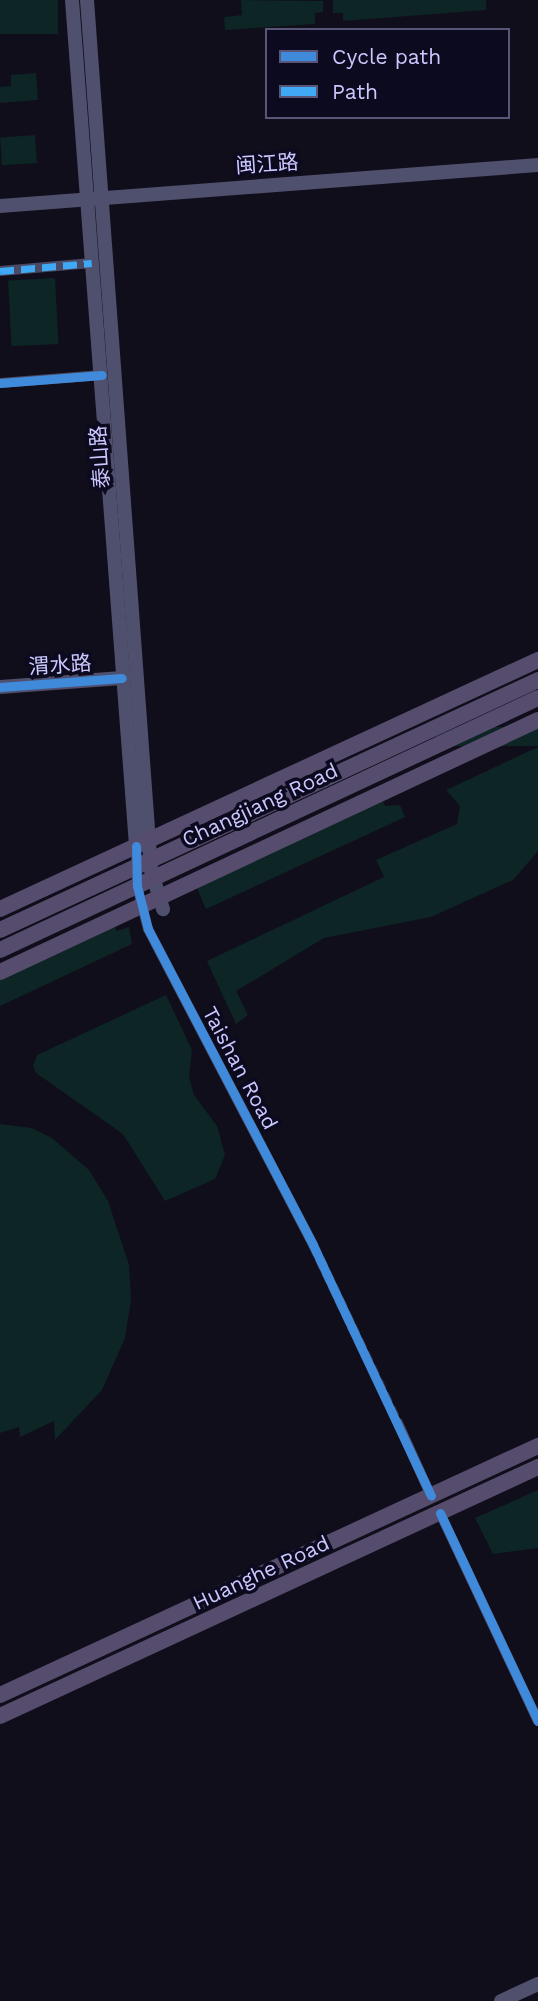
<!DOCTYPE html>
<meta charset="utf-8">
<style>
body{margin:0}
#map{position:relative;width:538px;height:2001px;overflow:hidden;background:#100e1a;font-family:"Work Sans","Noto Sans SC",sans-serif}
div>[style]{position:absolute}
.green>*{inset:0;background:#0d2524;transform-origin:0 0}
.street-tunnel>*{height:10px;margin-top:-5px;transform-origin:0;background:repeating-linear-gradient(90deg,#2c2a3c 0 10px,transparent 0 15px)}
.street>*{height:10px;margin:-5px;padding:0 5px;transform-origin:5px;border-radius:5px;background:#494963}
.secondary>*{height:14px;margin:-7px;padding:0 7px;transform-origin:7px;border-radius:7px;background:#4f4f6e}
.primary>*{height:16px;margin:-8px;padding:0 8px;transform-origin:8px;border-radius:8px;background:#564c6d}
.quiet>*{height:7px;margin-top:-3.5px;transform-origin:0;background:repeating-linear-gradient(90deg,#3fa9f5 0 14px,transparent 0 21px)}
.cycleway>*{height:9px;margin:-4.5px;padding:0 4.5px;transform-origin:4.5px;border-radius:4.5px;background:#408adc}
span{translate:-50% -50%;white-space:nowrap;text-align:center;line-height:1.15;-webkit-text-stroke:7px #0c0a1e;paint-order:stroke}
.street-label{font-size:21px;color:#cbc7ff}
.legend{position:absolute;left:265px;top:28px;width:245px;height:91px;box-sizing:border-box;background:#0c0a1e;border:2px solid #585678;margin:0;padding:9px 12px;list-style:none;font-size:21px;color:#cbc7ff}
.legend li{display:flex;align-items:center;gap:14px;height:35px}
.legend b{width:35px;border:2px solid #585678}
</style>
<div id="map">
<div class="green">
<div style="left:0;top:0;width:58px;height:34px"></div>
<div style="clip-path:polygon(241px 0,323px 1px,323px 12px,315px 13px,315px 24px,225px 30px,224px 17px,242px 15px)"></div>
<div style="clip-path:polygon(333px 0,486px 0,486px 10px,343px 21px,343px 13px,333px 13px)"></div>
<div style="clip-path:polygon(36px 73px,38px 100px,0 103px,0 87px,11px 86px,11px 75px)"></div>
<div style="left:35px;top:135px;width:28px;height:35px;rotate:86deg"></div>
<div style="left:55px;top:278px;width:66px;height:47px;rotate:87deg"></div>
<div style="left:538px;top:727px;width:19px;height:102px;rotate:90deg"></div>
<div style="clip-path:polygon(538px 747px,538px 851px,513px 880px,431px 917px,324px 938px,236px 991px,248px 1015px,236px 1024px,207px 961px,384px 877px,376px 860px,457px 824px,460px 806px,446px 790px)"></div>
<div style="clip-path:polygon(383px 801px,385px 806px,400px 805px,405px 817px,206px 909px,196px 886px)"></div>
<div style="clip-path:polygon(114px 926px,117px 931px,129px 927px,132px 944px,0 1006px,0 978px)"></div>
<div style="clip-path:polygon(166px 995px,192px 1050px,189px 1077px,194px 1095px,217px 1126px,225px 1155px,215px 1179px,165px 1201px,123px 1134px,36px 1073px,33px 1066px,37px 1055px)"></div>
<div style="clip-path:polygon(0 1124px,32px 1128px,52px 1138px,89px 1170px,108px 1201px,129px 1265px,131px 1300px,125px 1338px,102px 1390px,55px 1440px,54px 1421px,20px 1437px,19px 1427px,0 1433px)"></div>
<div style="clip-path:polygon(538px 1490px,538px 1548px,493px 1554px,475px 1518px)"></div>
</div>
<div class="street-tunnel">
<div style="left:313px;top:1245px;width:197px;rotate:64.5deg"></div>
</div>
<div class="street">
<div style="left:0;top:271px;width:92px;rotate:-5deg"></div>
<div style="left:0;top:383px;width:102px;rotate:-4.5deg"></div>
<div style="left:136px;top:846px;width:40px;rotate:88.6deg"></div>
<div style="left:137px;top:886px;width:44px;rotate:75.7deg"></div>
<div style="left:148px;top:929px;width:356px;rotate:62.4deg"></div>
<div style="left:398px;top:1423px;width:80px;rotate:65.7deg"></div>
<div style="left:440px;top:1513px;width:230px;rotate:64.8deg"></div>
</div>
<div class="secondary">
<div style="left:72px;top:0;width:848px;rotate:85.67deg"></div>
<div style="left:87px;top:0;width:872px;rotate:85.79deg"></div>
<div style="left:151px;top:870px;width:41px;rotate:72.9deg"></div>
<div style="left:0;top:206px;width:540px;rotate:-4.36deg"></div>
<div style="left:0;top:687px;width:122px;rotate:-4.2deg"></div>
<div style="left:501px;top:2001px;width:41px;rotate:-24.7deg"></div>
</div>
<div class="primary">
<div style="left:0;top:909px;width:593px;rotate:-24.84deg"></div>
<div style="left:0;top:930px;width:593px;rotate:-24.92deg"></div>
<div style="left:0;top:950px;width:594px;rotate:-25.1deg"></div>
<div style="left:0;top:972px;width:594px;rotate:-25.1deg"></div>
<div style="left:0;top:1695px;width:593px;rotate:-24.84deg"></div>
<div style="left:0;top:1716px;width:593px;rotate:-24.84deg"></div>
</div>
<div class="quiet">
<div style="left:0;top:271px;width:92px;rotate:-5deg"></div>
</div>
<div class="cycleway">
<div style="left:0;top:383px;width:102px;rotate:-4.5deg"></div>
<div style="left:0;top:687px;width:122px;rotate:-4.2deg"></div>
<div style="left:136px;top:846px;width:40px;rotate:88.6deg"></div>
<div style="left:137px;top:886px;width:44px;rotate:75.7deg"></div>
<div style="left:148px;top:929px;width:356px;rotate:62.4deg"></div>
<div style="left:313px;top:1245px;width:277px;rotate:64.8deg"></div>
<div style="left:440px;top:1513px;width:230px;rotate:64.8deg"></div>
</div>
<div class="street-label">
<span style="left:267px;top:164px;rotate:-4deg">闽江路</span>
<span style="left:100px;top:457px;rotate:-94deg">泰山路</span>
<span style="left:60px;top:665px;rotate:-4deg">渭水路</span>
<span style="left:260px;top:805px;rotate:-25deg">Changjiang Road</span>
<span style="left:240px;top:1068px;rotate:62deg">Taishan Road</span>
<span style="left:261px;top:1573px;rotate:-25deg">Huanghe Road</span>
</div>
<ul class="legend">
<li><b style="height:9px;background:#408adc"></b>Cycle path</li>
<li><b style="height:9px;background:#3fa9f5"></b>Path</li>
</ul>
</div>
